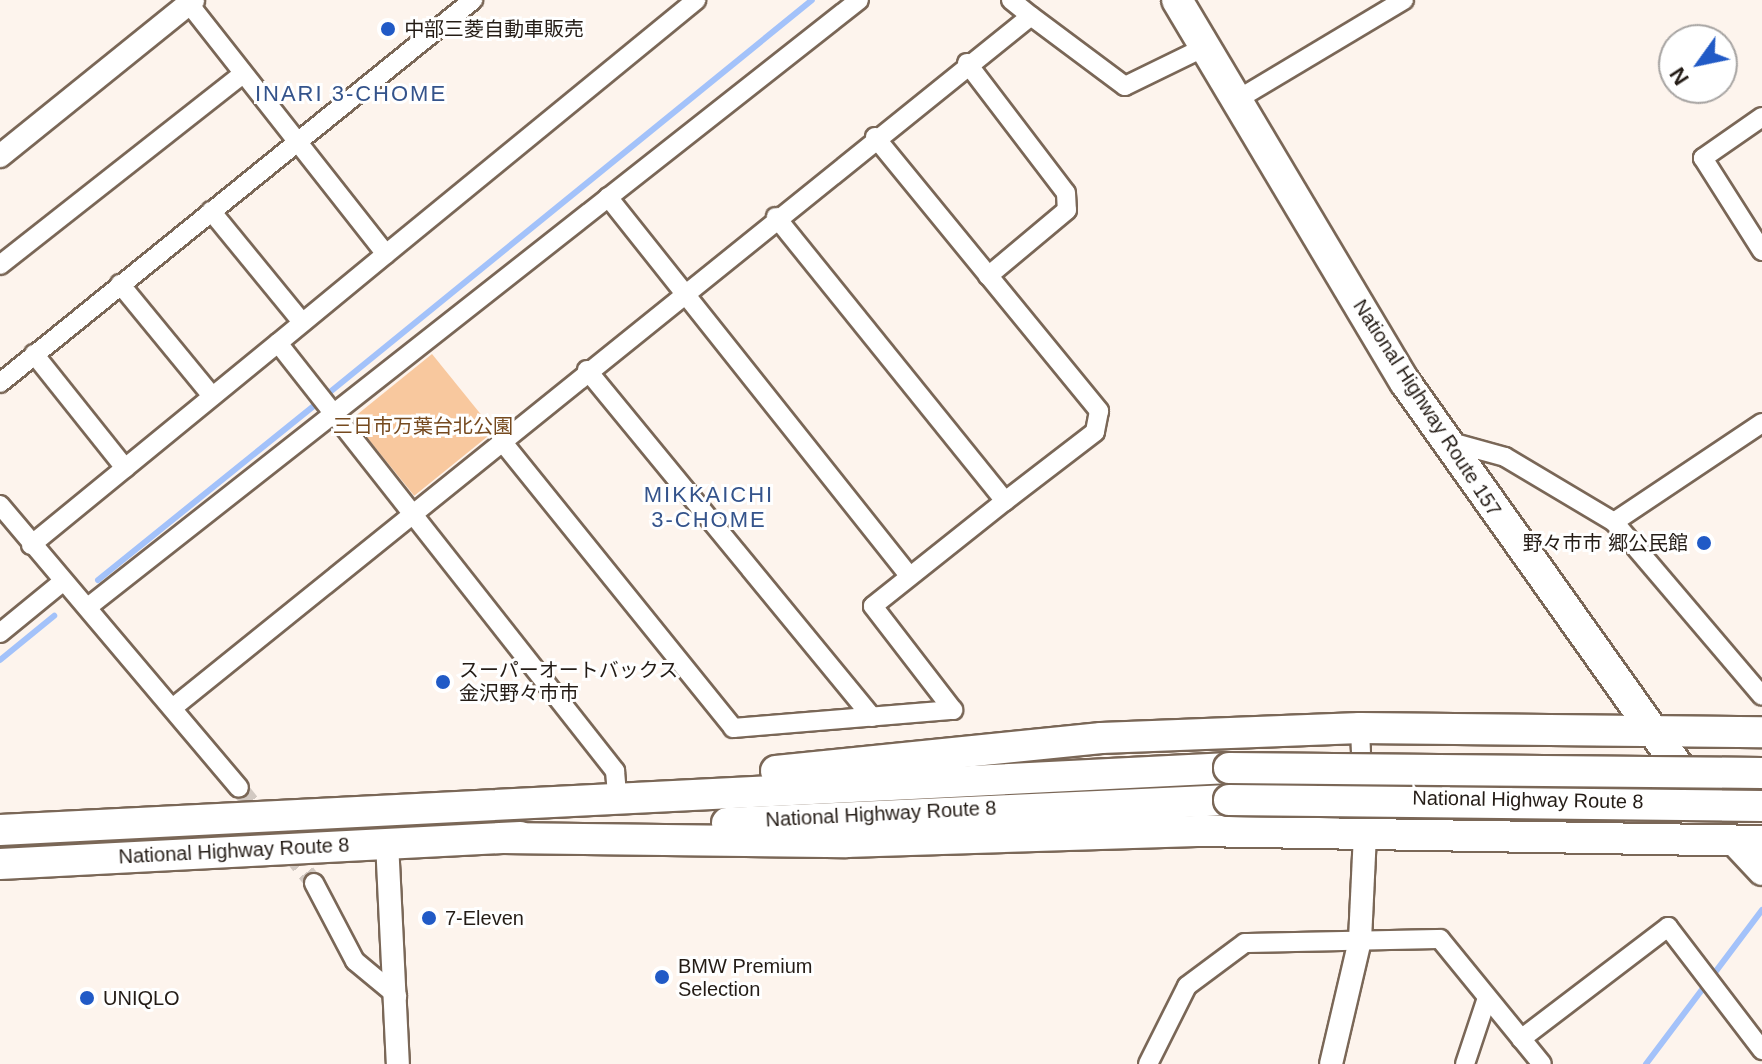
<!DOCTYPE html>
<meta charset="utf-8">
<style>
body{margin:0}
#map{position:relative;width:1762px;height:1064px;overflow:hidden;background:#fdf4ed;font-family:Helvetica,"Noto Sans JP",sans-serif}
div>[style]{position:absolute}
.green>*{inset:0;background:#f8c89e;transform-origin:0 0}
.stream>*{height:6px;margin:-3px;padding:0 3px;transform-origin:3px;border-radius:3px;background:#a3c2fa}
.minor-tunnel>*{height:18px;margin-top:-9px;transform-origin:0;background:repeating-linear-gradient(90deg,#d2c9c2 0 18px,transparent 0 27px)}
.roads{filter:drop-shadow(2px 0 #7a6757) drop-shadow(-2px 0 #7a6757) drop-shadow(0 2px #7a6757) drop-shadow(0 -2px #7a6757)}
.minor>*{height:18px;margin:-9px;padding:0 9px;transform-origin:9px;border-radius:9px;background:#fff}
.tertiary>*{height:22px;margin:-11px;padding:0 11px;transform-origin:11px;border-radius:11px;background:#fff}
.secondary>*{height:26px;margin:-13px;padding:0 13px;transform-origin:13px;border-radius:13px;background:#fff}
.trunk>*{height:30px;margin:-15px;padding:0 15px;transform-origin:15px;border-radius:15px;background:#fff}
.bridges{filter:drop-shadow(2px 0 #7a6757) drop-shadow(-2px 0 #7a6757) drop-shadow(0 2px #7a6757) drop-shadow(0 -2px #7a6757)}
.trunk-bridge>*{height:30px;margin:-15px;padding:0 15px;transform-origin:15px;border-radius:15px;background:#fff}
.dots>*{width:22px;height:22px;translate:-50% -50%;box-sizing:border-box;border:4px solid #fff;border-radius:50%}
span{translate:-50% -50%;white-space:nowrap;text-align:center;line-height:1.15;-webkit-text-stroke:6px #fff;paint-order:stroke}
.poi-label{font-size:20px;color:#241c16}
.left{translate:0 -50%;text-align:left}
.right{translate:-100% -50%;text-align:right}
.street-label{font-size:20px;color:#241c16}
.park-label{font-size:20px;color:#764a1f}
.neighbourhood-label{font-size:22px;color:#34538b;letter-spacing:2px}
.north{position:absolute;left:1658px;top:24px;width:80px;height:80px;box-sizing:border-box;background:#fff;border:2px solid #a7a4a2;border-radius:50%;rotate:237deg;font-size:22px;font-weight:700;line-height:32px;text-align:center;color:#241c16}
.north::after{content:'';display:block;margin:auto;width:28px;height:36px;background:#215ac6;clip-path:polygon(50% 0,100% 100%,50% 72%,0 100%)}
</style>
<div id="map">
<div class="green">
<div style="left:432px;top:354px;width:99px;height:103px;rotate:51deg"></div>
</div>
<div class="stream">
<div style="left:330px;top:392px;width:621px;rotate:-39.12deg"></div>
<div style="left:98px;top:580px;width:277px;rotate:-38.9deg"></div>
<div style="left:0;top:660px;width:70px;rotate:-39.2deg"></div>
<div style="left:1646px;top:1064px;width:193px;rotate:-53deg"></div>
</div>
<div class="minor-tunnel">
<div style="left:239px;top:788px;width:121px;rotate:51.7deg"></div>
</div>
<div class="roads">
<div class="minor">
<div style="left:186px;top:0;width:323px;rotate:51.8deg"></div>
<div style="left:386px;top:254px;width:140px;rotate:140.5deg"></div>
<div style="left:278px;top:343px;width:545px;rotate:51.78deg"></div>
<div style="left:615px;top:771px;width:24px;rotate:85deg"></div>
<div style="left:1011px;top:0;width:26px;rotate:39deg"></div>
<div style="left:967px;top:63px;width:163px;rotate:52.7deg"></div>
<div style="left:1066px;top:193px;width:17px;rotate:87deg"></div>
<div style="left:1067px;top:210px;width:103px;rotate:140.1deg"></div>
<div style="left:1235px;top:101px;width:197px;rotate:-30.9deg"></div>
<div style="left:1762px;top:117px;width:72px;rotate:145.2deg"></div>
<div style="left:1703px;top:158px;width:110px;rotate:57.6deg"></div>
<div style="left:875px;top:137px;width:354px;rotate:50.7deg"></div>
<div style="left:1099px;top:411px;width:21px;rotate:101deg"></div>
<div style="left:1095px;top:432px;width:113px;rotate:142.5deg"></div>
<div style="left:608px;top:197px;width:484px;rotate:51.5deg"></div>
<div style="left:211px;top:211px;width:144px;rotate:50.7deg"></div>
<div style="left:386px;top:254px;width:401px;rotate:-39.3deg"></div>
<div style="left:0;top:265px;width:309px;rotate:-38.2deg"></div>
<div style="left:120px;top:284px;width:145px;rotate:50.6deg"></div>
<div style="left:34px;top:354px;width:146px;rotate:51.4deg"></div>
<div style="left:587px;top:370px;width:449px;rotate:50.6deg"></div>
<div style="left:0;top:383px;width:609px;rotate:-39deg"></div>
<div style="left:501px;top:440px;width:370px;rotate:51.1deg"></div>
<div style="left:733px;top:728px;width:221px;rotate:-4.7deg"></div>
<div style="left:953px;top:710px;width:131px;rotate:-127.6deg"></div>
<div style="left:873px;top:606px;width:169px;rotate:-38.5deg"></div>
<div style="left:1005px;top:501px;width:365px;rotate:-128.9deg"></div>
<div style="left:1447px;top:441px;width:60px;rotate:15.4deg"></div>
<div style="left:1505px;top:457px;width:127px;rotate:30.8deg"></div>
<div style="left:1614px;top:522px;width:178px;rotate:-33.8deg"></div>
<div style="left:0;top:505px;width:370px;rotate:49.8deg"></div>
<div style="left:1614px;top:522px;width:228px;rotate:49.6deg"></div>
<div style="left:31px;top:545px;width:319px;rotate:-39.3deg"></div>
<div style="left:88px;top:607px;width:981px;rotate:-38.21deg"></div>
<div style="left:0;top:633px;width:79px;rotate:-39.3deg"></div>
<div style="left:175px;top:706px;width:1099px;rotate:-38.87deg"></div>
<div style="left:1031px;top:16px;width:117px;rotate:36.7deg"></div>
<div style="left:1125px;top:86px;width:89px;rotate:-26deg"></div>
<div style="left:1360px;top:728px;width:49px;rotate:87.7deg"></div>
<div style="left:314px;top:883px;width:88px;rotate:62.3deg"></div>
<div style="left:355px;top:961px;width:55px;rotate:39.8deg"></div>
<div style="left:1521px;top:1039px;width:185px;rotate:-37.3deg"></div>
<div style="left:1668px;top:927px;width:155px;rotate:52.6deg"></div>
<div style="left:1148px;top:1064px;width:87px;rotate:-63.4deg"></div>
<div style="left:1187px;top:986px;width:72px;rotate:-36.6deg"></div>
<div style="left:1245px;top:943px;width:195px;rotate:-1.2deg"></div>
<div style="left:1440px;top:939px;width:161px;rotate:50.8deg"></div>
<div style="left:1465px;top:1064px;width:70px;rotate:-71.6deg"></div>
</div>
<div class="tertiary">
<div style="left:0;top:156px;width:248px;rotate:-38.9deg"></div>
<div style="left:387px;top:842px;width:222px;rotate:87.2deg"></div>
<div style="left:1331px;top:1064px;width:127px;rotate:-76.8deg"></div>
<div style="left:1360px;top:940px;width:108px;rotate:-87.3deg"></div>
</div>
<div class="secondary">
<div style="left:1731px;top:839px;width:45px;rotate:46.8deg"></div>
</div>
<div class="trunk">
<div style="left:1177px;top:0;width:445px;rotate:59.2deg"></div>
<div style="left:1405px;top:382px;width:499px;rotate:54.6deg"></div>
<div style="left:776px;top:771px;width:327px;rotate:-5.8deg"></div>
<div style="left:1101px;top:738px;width:259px;rotate:-2.2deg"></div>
<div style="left:1360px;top:728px;width:402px;rotate:0.6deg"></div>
<div style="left:727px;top:823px;width:503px;rotate:-2.62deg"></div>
<div style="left:0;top:830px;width:1231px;rotate:-2.89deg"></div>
<div style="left:503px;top:838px;width:343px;rotate:0.7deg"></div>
<div style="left:846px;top:842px;width:351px;rotate:-1.8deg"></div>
<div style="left:1197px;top:831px;width:565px;rotate:1.01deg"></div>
<div style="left:0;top:864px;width:521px;rotate:-2.97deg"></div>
</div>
</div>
<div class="bridges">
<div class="trunk-bridge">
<div style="left:1229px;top:768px;width:533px;rotate:0.54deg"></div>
<div style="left:1229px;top:800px;width:533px;rotate:0.64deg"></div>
</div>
</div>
<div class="dots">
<div style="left:388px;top:29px;background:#215ac6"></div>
<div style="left:1704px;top:543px;background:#215ac6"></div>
<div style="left:443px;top:682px;background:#215ac6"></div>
<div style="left:429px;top:918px;background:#215ac6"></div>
<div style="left:662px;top:977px;background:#215ac6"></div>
<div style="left:87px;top:998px;background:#215ac6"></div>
</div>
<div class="poi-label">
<span class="left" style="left:404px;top:29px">中部三菱自動車販売</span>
<span class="right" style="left:1688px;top:543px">野々市市 郷公民館</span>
<span class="left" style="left:459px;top:682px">スーパーオートバックス<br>金沢野々市市</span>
<span class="left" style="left:445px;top:918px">7-Eleven</span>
<span class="left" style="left:678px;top:978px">BMW Premium<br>Selection</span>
<span class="left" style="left:103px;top:998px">UNIQLO</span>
</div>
<div class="street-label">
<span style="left:1427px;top:408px;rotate:57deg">National Highway Route 157</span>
<span style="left:1528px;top:800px;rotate:1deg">National Highway Route 8</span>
<span style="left:881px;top:814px;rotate:-3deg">National Highway Route 8</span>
<span style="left:234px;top:851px;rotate:-3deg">National Highway Route 8</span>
</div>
<div class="park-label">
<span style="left:423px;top:426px">三日市万葉台北公園</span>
</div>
<div class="neighbourhood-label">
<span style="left:351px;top:94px">INARI 3-CHOME</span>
<span style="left:709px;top:507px">MIKKAICHI<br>3-CHOME</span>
</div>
<div class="north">N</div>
</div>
